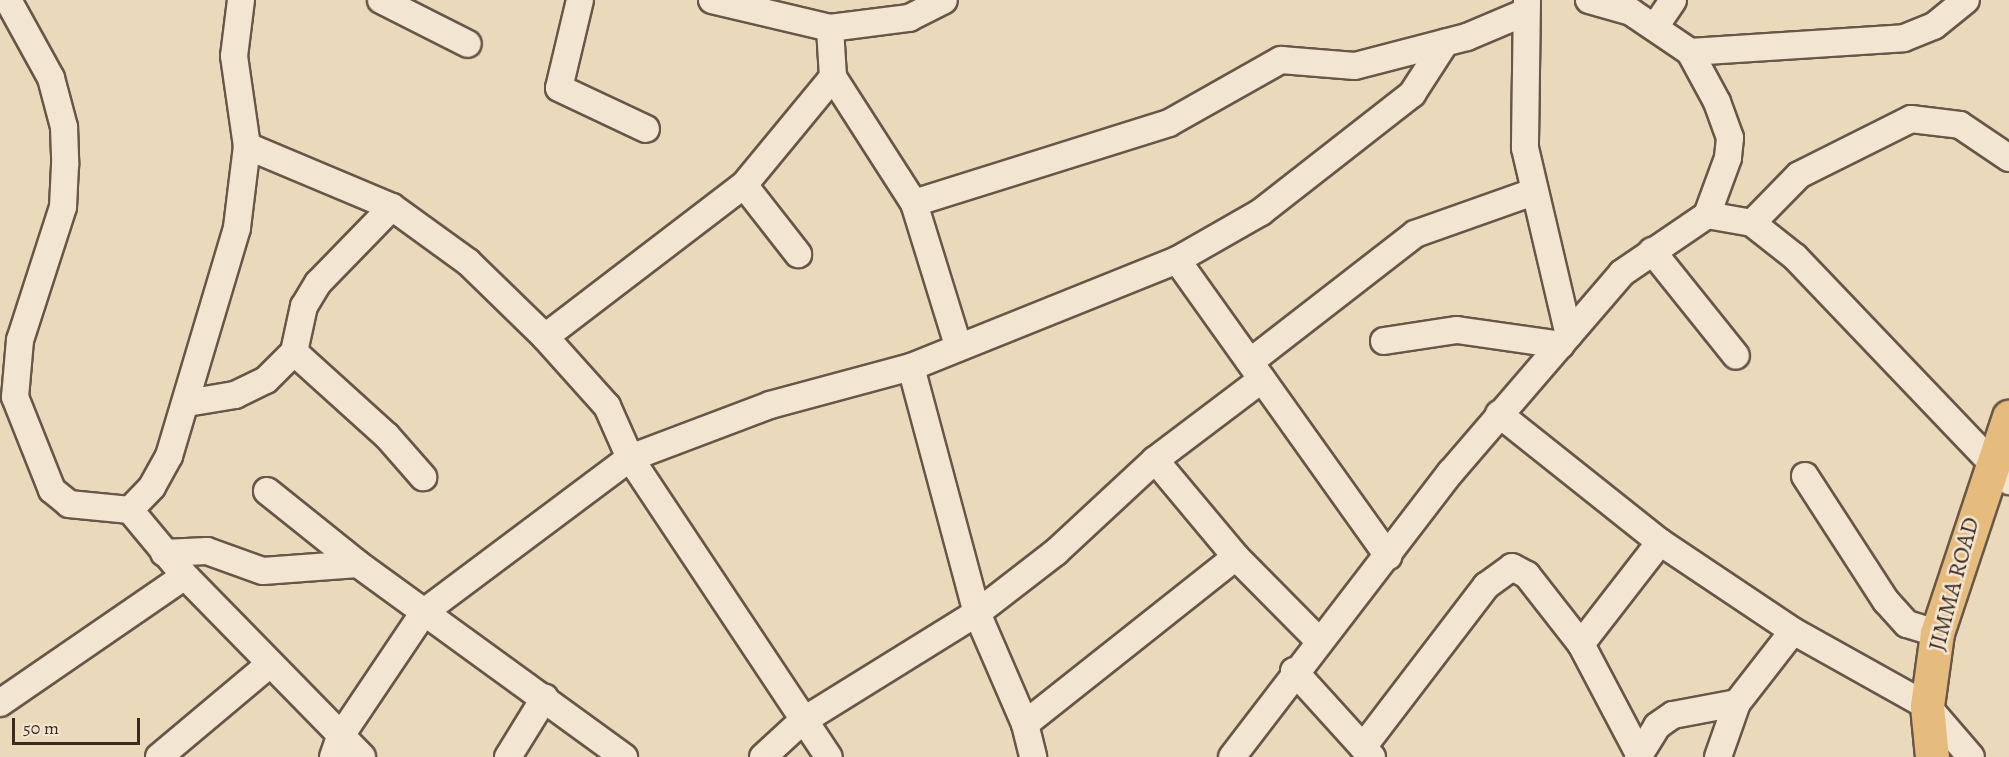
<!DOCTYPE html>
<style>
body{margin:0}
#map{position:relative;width:2009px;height:757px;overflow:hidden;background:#ebd9bc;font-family:Alegreya,serif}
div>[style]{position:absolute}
.roads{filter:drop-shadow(2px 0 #685648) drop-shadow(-2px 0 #685648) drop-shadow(0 2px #685648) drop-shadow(0 -2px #685648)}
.minor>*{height:26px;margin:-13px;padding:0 13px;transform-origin:13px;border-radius:13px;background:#f2e6d3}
.highway>*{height:33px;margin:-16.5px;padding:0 16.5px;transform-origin:16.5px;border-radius:16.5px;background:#e6bc7e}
span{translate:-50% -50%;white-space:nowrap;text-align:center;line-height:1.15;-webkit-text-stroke:5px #f2e6d3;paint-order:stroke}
.street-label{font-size:24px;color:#3c2a21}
.scale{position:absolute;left:12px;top:718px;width:128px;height:27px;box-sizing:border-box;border:3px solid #3c2a21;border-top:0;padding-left:8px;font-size:18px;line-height:21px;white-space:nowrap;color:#3c2a21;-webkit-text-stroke:4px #f2e6d3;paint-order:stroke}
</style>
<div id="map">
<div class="roads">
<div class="minor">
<div style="left:8px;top:0;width:89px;rotate:61.1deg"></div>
<div style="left:51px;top:78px;width:51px;rotate:75.1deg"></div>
<div style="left:64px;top:127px;width:38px;rotate:88deg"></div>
<div style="left:65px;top:165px;width:42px;rotate:92.7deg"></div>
<div style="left:63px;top:207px;width:140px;rotate:107.9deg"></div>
<div style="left:20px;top:340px;width:57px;rotate:95deg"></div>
<div style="left:15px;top:397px;width:100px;rotate:68.3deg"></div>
<div style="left:52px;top:490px;width:22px;rotate:39deg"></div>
<div style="left:69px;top:504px;width:61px;rotate:5.6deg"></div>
<div style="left:241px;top:0;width:56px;rotate:97.1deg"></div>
<div style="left:234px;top:56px;width:91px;rotate:81.8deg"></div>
<div style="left:247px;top:146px;width:83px;rotate:97deg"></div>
<div style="left:237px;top:228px;width:238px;rotate:106.6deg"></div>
<div style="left:169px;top:456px;width:35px;rotate:119deg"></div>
<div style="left:152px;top:487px;width:32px;rotate:134deg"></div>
<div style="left:130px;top:510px;width:86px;rotate:50.2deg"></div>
<div style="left:185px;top:576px;width:253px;rotate:45.6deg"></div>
<div style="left:381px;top:0;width:97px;rotate:26.8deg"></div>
<div style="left:580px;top:0;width:90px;rotate:103.4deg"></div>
<div style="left:559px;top:88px;width:96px;rotate:25.2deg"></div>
<div style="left:712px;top:0;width:121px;rotate:13.3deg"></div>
<div style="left:830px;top:28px;width:80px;rotate:-7.2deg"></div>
<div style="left:909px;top:18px;width:39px;rotate:-27deg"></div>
<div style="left:1527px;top:0;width:148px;rotate:90.8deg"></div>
<div style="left:1525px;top:148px;width:192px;rotate:76.8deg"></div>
<div style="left:1589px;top:0;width:44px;rotate:15.9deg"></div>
<div style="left:1631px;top:12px;width:71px;rotate:34.1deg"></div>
<div style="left:1690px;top:52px;width:57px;rotate:61.6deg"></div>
<div style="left:1717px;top:102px;width:38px;rotate:70deg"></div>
<div style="left:1730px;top:138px;width:20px;rotate:96deg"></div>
<div style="left:1728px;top:158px;width:61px;rotate:110.2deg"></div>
<div style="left:1655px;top:27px;width:32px;rotate:-56deg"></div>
<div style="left:830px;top:28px;width:49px;rotate:86.5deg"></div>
<div style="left:833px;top:77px;width:150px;rotate:57.3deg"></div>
<div style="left:914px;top:203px;width:149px;rotate:72.8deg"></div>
<div style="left:1690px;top:52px;width:214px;rotate:-3.7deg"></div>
<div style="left:1904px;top:38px;width:32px;rotate:-22deg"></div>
<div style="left:1934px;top:26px;width:41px;rotate:-39.1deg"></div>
<div style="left:247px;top:146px;width:157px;rotate:22.8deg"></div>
<div style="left:392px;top:207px;width:94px;rotate:35.9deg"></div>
<div style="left:468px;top:262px;width:107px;rotate:44.2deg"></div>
<div style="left:545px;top:337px;width:93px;rotate:48.1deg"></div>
<div style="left:607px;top:406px;width:57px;rotate:66.1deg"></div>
<div style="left:630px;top:458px;width:359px;rotate:56.4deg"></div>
<div style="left:744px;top:185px;width:88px;rotate:52deg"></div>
<div style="left:914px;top:203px;width:267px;rotate:-17.4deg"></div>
<div style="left:1169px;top:123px;width:129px;rotate:-29.4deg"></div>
<div style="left:1281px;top:60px;width:74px;rotate:4.6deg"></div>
<div style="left:1355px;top:66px;width:116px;rotate:-14.5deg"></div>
<div style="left:1467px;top:37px;width:64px;rotate:-23deg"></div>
<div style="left:392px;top:207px;width:106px;rotate:134.2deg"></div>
<div style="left:318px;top:283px;width:27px;rotate:121deg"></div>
<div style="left:304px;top:306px;width:47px;rotate:102.3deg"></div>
<div style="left:294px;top:352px;width:125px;rotate:42.1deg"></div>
<div style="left:387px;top:436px;width:55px;rotate:48.7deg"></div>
<div style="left:1752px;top:223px;width:67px;rotate:-45.6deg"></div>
<div style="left:1799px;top:175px;width:125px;rotate:-26.6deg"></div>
<div style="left:1911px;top:119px;width:49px;rotate:7deg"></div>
<div style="left:1960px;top:125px;width:59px;rotate:34deg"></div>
<div style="left:1652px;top:251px;width:134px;rotate:51.3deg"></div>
<div style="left:1177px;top:260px;width:364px;rotate:54.5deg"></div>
<div style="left:545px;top:337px;width:250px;rotate:-37.4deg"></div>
<div style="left:744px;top:185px;width:140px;rotate:-50.5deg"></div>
<div style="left:1384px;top:341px;width:74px;rotate:-8.6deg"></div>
<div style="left:1457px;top:330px;width:105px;rotate:8.2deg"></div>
<div style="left:1250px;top:362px;width:209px;rotate:-37.8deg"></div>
<div style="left:1415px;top:234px;width:123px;rotate:-19.5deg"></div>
<div style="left:911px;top:367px;width:255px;rotate:75deg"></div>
<div style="left:977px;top:613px;width:121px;rotate:66.6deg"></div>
<div style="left:1025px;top:724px;width:34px;rotate:76deg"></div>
<div style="left:187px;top:403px;width:49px;rotate:-9.5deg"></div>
<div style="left:235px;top:395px;width:34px;rotate:-26deg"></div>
<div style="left:266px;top:380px;width:40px;rotate:-45deg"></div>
<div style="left:1499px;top:414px;width:206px;rotate:38.5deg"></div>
<div style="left:1660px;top:542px;width:160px;rotate:33.8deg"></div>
<div style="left:1793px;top:631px;width:154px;rotate:29.2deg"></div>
<div style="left:1927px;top:706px;width:67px;rotate:49.2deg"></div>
<div style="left:1155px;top:460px;width:126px;rotate:50.1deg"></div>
<div style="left:1236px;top:557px;width:117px;rotate:45.3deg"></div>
<div style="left:1805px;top:476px;width:149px;rotate:57.1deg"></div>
<div style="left:1886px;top:601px;width:31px;rotate:48deg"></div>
<div style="left:1907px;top:624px;width:31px;rotate:17deg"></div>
<div style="left:267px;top:491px;width:117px;rotate:38.7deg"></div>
<div style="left:164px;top:553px;width:43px;rotate:-2.7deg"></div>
<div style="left:207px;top:551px;width:59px;rotate:19.7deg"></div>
<div style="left:263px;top:571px;width:95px;rotate:-4.2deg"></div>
<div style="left:358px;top:564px;width:329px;rotate:36deg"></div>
<div style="left:1581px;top:644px;width:129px;rotate:-52.2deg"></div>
<div style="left:1294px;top:671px;width:116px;rotate:47.8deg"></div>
<div style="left:0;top:703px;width:224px;rotate:-34.5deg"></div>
<div style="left:1025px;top:724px;width:269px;rotate:-38.4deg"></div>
<div style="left:1363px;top:747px;width:203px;rotate:-52.6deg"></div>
<div style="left:1486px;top:586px;width:32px;rotate:-36deg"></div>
<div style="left:1512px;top:567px;width:17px;rotate:28deg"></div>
<div style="left:1527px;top:575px;width:88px;rotate:52deg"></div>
<div style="left:1581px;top:644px;width:124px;rotate:62.2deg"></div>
<div style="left:159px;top:757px;width:145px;rotate:-40deg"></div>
<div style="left:333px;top:757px;width:21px;rotate:-71deg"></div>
<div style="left:340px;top:737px;width:151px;rotate:-56.1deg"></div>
<div style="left:424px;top:612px;width:257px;rotate:-36.8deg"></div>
<div style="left:630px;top:458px;width:150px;rotate:-20.7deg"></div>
<div style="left:770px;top:405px;width:146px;rotate:-15.1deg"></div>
<div style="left:911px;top:367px;width:287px;rotate:-21.9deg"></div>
<div style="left:1177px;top:260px;width:97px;rotate:-29.7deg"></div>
<div style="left:1261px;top:212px;width:192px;rotate:-38deg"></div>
<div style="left:1412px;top:94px;width:61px;rotate:-57.1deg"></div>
<div style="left:508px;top:757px;width:70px;rotate:-58.3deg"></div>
<div style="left:763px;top:757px;width:52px;rotate:-42.6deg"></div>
<div style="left:801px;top:722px;width:207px;rotate:-31.8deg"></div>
<div style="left:977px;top:613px;width:100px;rotate:-37.7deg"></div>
<div style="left:1056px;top:552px;width:135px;rotate:-42.9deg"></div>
<div style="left:1155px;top:460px;width:134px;rotate:-37.1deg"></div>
<div style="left:1232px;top:757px;width:359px;rotate:-52.5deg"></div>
<div style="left:1451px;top:472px;width:262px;rotate:-49.3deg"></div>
<div style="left:1622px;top:273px;width:103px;rotate:-34.3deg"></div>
<div style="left:1707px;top:215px;width:46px;rotate:10.1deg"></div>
<div style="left:1752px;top:223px;width:55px;rotate:38.3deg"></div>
<div style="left:1795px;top:257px;width:310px;rotate:46.3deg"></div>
<div style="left:1638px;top:757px;width:36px;rotate:-58deg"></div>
<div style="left:1657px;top:726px;width:19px;rotate:-35deg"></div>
<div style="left:1673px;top:715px;width:65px;rotate:-10.6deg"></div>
<div style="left:1718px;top:757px;width:57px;rotate:-70.6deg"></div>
<div style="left:1737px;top:703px;width:91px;rotate:-52.1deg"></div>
</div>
<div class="highway">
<div style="left:1932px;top:757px;width:51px;rotate:-95.6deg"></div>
<div style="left:1927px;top:706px;width:74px;rotate:-82.2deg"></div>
<div style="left:1937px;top:633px;width:228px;rotate:-71.6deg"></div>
</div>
</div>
<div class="street-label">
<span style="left:1954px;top:584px;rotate:-75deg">JIMMA ROAD</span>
</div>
<div class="scale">50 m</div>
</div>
